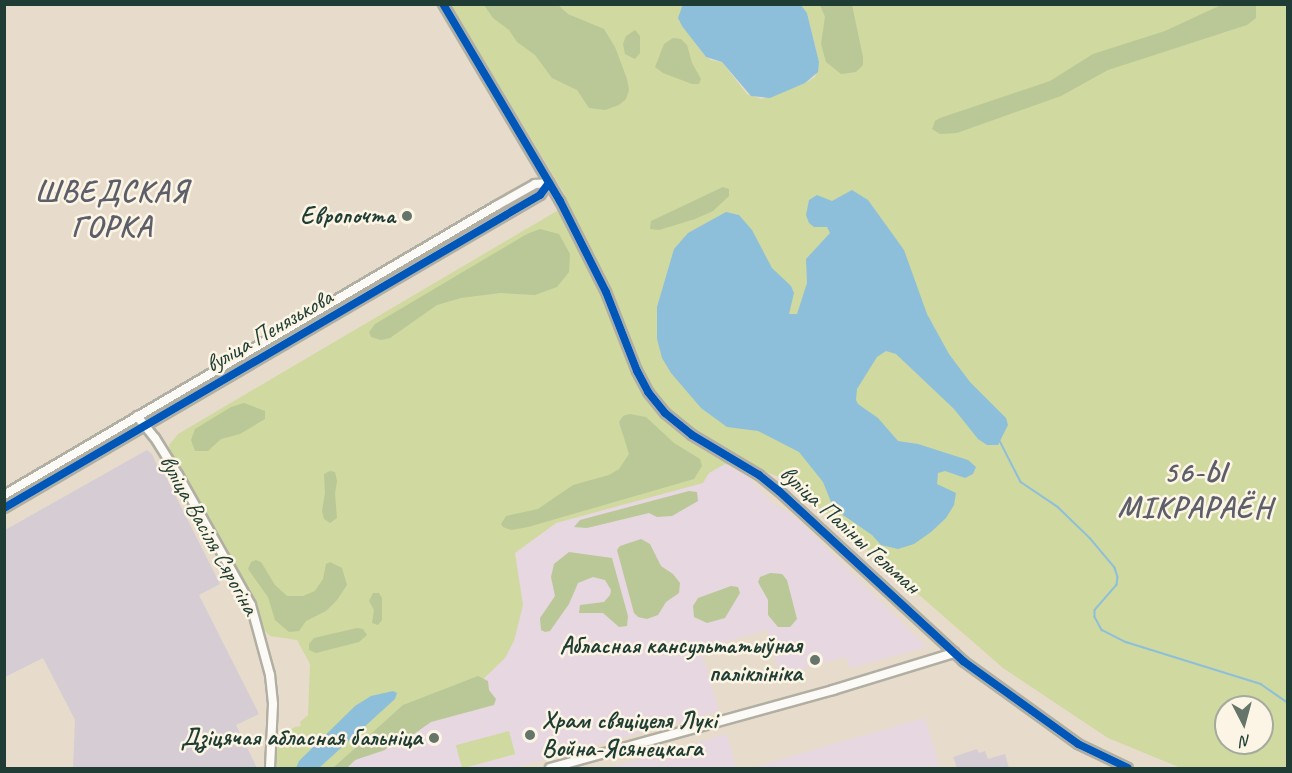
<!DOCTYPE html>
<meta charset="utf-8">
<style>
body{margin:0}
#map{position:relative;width:1292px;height:773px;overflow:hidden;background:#e7dccb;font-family:Caveat,sans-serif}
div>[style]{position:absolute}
.built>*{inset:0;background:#e6d7e0}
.industrial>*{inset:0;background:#d5cdd3}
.green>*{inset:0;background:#cfd9a0;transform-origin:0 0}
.forest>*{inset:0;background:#bac897}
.water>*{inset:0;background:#8ebfda}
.stream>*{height:1.5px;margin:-0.75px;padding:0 0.75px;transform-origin:0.75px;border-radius:0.75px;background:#8ebfda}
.roads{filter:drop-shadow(2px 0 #b1aea2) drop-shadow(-2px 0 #b1aea2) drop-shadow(0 2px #b1aea2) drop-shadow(0 -2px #b1aea2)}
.minor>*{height:8px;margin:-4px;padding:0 4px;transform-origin:4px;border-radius:4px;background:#fbfaf7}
.cycleway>*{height:8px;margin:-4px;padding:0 4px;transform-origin:4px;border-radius:4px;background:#0057b8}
.dots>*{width:16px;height:16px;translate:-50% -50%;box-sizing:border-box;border:3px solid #fcf5e5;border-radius:50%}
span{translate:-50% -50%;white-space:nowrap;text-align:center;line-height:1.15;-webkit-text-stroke:5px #fcf5e5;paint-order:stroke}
.poi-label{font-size:24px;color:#1f3d34;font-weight:700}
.right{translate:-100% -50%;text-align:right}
.left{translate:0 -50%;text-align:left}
.street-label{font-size:24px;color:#1f3d34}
.district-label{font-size:30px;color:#5c5f6a;font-weight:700;letter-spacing:1.5px}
.frame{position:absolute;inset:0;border:6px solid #1f3d34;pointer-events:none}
.north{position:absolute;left:1214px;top:695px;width:60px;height:60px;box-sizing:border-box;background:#fcf5e5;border:2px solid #a4ab9e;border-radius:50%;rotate:174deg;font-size:16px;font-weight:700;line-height:24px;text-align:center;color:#1f3d34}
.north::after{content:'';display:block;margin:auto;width:21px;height:27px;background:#657569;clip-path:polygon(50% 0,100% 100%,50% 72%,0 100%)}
</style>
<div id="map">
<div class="built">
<div style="clip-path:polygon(725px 464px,747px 476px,773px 504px,794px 516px,927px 647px,850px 668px,846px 657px,784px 674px,778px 668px,767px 630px,701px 649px,719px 711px,513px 768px,346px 768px,406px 718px,518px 558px,515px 553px,556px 523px,703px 483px,708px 473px)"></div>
<div style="clip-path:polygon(925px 718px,940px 768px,751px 768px,836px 743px)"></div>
<div style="clip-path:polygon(727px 734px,736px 768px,608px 768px,639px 759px)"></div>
</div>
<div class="industrial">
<div style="clip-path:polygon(147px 450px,152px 454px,160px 472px,163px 471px,220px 584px,199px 595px,259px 714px,236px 725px,257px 768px,73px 768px,75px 720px,43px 658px,5px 677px,5px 530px)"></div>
<div style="clip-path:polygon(977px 749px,979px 753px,985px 751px,988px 759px,1005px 754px,1009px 768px,957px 768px,953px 757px)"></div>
</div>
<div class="green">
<div style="clip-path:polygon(evenodd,451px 5px,683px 5px,679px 20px,704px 55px,711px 60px,722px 62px,747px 94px,762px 99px,805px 83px,815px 77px,819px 62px,807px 13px,801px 5px,1287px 5px,1287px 768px,1181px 768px,1108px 738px,1003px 668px,787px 480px,766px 472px,725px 464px,709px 473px,703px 483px,556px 523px,515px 553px,523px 605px,514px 641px,505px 658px,477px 685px,406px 718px,346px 768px,276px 768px,278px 737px,295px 727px,301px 726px,300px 722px,308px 715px,310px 664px,297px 640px,270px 636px,263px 629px,250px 591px,171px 455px,169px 445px,178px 434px,567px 205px,565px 195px,451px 5px,1226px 707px,1262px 707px,1262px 743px,1226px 743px,1226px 707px)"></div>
<div style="left:509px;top:731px;width:24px;height:55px;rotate:75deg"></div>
</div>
<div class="forest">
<div style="clip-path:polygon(484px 5px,558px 5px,568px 14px,604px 29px,615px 47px,627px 79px,629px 90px,626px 99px,619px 105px,605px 110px,589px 108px,577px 90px,552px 78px,535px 55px,517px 42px,509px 30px,493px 18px)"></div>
<div style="clip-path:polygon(820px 5px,852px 5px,863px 57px,863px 65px,856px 72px,841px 74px,826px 62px,821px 44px,825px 17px)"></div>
<div style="clip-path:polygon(1221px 5px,1256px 5px,1256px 18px,1247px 25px,1108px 70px,1061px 96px,957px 133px,940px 134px,932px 129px,935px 121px,940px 118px,1050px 81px,1093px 54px,1165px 31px)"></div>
<div style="clip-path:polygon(635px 30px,640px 36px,640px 53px,635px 59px,625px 54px,623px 44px,626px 36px)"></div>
<div style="clip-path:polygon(673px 38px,681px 39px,687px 45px,692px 63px,701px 79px,699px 84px,692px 84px,663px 73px,655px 67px,664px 44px)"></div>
<div style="clip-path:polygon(723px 187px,729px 189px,729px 196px,713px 211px,695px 219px,659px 230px,650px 229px,651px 221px)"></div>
<div style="clip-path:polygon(540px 229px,559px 234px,570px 254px,569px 272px,557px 287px,535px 295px,500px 293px,461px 298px,437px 305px,390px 338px,381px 340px,371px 337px,369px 332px,375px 324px,527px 234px)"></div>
<div style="clip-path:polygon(244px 403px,265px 411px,265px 419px,240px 434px,221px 439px,208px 451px,195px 451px,191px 440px,195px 429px,231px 407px)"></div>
<div style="clip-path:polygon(630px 414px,646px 417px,674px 443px,700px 459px,702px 466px,694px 479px,528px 527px,511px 530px,503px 527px,501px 524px,506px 516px,538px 509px,573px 485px,609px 475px,619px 469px,629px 454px,619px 422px,623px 416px)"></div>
<div style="clip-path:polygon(330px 471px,335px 472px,337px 481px,335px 494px,337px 518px,330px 523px,324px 519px,322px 511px,325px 493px,324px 474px)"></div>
<div style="clip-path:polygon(689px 491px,697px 492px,698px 501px,672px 516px,657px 517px,649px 513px,587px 528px,574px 527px,580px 520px)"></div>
<div style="clip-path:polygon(641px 539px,650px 544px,661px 566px,673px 574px,680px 583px,679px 593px,666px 602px,658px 615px,647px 619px,638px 617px,634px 613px,617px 550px,620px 546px)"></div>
<div style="clip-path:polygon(569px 552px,612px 558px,628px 616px,627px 626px,619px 627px,603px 613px,579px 613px,580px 605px,604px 602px,610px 595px,611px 590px,605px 580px,593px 577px,578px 583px,569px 604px,550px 631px,545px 632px,541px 630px,540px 618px,555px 596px,551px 577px,554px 564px)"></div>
<div style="clip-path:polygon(256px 560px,261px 562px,275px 585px,287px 596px,303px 596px,315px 591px,323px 579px,326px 564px,330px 562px,342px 568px,347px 585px,337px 600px,326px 611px,306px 621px,299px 631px,289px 632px,275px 620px,268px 597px,248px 569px,251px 562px)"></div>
<div style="clip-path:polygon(770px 573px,782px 574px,787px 580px,797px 619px,790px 627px,778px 627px,768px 615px,768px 600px,758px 582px,760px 577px)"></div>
<div style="clip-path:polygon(731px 586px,738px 587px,740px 593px,725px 618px,707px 623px,694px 617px,693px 606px,698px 598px)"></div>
<div style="clip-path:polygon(373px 593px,379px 593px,382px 598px,382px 620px,378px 625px,372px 623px,374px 610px,369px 601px)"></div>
<div style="clip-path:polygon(357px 628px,363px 629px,367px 635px,359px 642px,316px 653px,309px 650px,309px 644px,314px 638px)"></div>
<div style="clip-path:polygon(478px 676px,488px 681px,489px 690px,496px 699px,494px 705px,431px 722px,414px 734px,393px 740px,385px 750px,355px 760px,347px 768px,333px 768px,403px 705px)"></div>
</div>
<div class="water">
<div style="clip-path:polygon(683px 4px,801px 5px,807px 13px,819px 62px,818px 72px,805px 83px,770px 98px,751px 96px,722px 62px,706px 57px,682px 26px,678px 18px)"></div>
<div style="clip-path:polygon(852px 190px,868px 200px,904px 250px,927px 314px,949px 354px,970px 382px,1006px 418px,1008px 425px,998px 445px,987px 445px,978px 439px,954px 409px,896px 354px,886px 351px,877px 357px,857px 389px,856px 400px,858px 404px,878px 418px,898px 441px,918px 444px,968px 460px,976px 467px,973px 474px,965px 478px,945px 471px,938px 473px,937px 484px,956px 493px,954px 505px,946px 518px,931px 532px,914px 544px,898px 549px,881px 545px,872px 535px,843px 515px,831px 502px,823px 482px,799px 452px,758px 431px,727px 427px,701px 408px,671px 373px,662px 358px,657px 339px,657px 307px,674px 249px,688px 233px,726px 212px,739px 215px,752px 230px,772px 268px,791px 286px,794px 293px,789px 314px,797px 314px,807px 283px,806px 259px,830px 233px,827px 227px,814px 227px,809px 223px,806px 215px,809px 200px,817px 195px,832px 201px)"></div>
<div style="clip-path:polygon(393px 691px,397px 693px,395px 699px,319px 768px,296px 768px,299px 761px,355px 706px,371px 696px)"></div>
</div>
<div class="stream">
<div style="left:1000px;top:441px;width:46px;rotate:62.9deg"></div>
<div style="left:1021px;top:482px;width:45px;rotate:34deg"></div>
<div style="left:1058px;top:507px;width:45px;rotate:44.1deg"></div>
<div style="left:1090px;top:538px;width:39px;rotate:50deg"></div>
<div style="left:1115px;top:568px;width:9px;rotate:72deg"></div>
<div style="left:1118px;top:577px;width:8px;rotate:97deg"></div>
<div style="left:1117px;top:585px;width:33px;rotate:131deg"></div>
<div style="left:1095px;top:610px;width:7px;rotate:90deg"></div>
<div style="left:1095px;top:617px;width:15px;rotate:62deg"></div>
<div style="left:1102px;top:630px;width:27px;rotate:27deg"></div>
<div style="left:1126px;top:642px;width:141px;rotate:17.3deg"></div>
<div style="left:1261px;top:684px;width:33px;rotate:35deg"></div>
</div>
<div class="roads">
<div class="minor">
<div style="left:443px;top:4px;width:229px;rotate:59.3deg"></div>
<div style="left:560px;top:201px;width:102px;rotate:63.2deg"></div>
<div style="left:606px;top:292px;width:85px;rotate:68.6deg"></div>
<div style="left:637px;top:371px;width:24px;rotate:62deg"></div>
<div style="left:648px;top:392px;width:27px;rotate:51deg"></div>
<div style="left:665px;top:413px;width:35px;rotate:39deg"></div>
<div style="left:692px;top:435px;width:78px;rotate:30.8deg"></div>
<div style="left:759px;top:475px;width:26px;rotate:39deg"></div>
<div style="left:779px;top:491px;width:251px;rotate:42.7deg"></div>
<div style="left:963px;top:661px;width:142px;rotate:35.8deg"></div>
<div style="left:1078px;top:744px;width:55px;rotate:25.6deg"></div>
<div style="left:137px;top:416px;width:28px;rotate:51deg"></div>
<div style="left:155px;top:438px;width:44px;rotate:58.1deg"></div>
<div style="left:178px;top:475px;width:149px;rotate:60.7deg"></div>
<div style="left:251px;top:605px;width:73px;rotate:74.8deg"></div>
<div style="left:270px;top:675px;width:29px;rotate:84deg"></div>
<div style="left:273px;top:704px;width:64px;rotate:92.7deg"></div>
<div style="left:4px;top:495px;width:571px;rotate:-30.43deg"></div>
<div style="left:496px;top:206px;width:45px;rotate:-29.4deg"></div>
<div style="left:535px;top:184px;width:14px;rotate:-4deg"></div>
<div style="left:4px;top:508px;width:621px;rotate:-30.28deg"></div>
<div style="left:540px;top:195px;width:15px;rotate:-53deg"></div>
<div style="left:550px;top:768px;width:294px;rotate:-15.4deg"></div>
<div style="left:833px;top:690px;width:127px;rotate:-17deg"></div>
</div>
</div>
<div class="cycleway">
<div style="left:443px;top:4px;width:229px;rotate:59.3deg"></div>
<div style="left:560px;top:201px;width:102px;rotate:63.2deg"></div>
<div style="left:606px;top:292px;width:85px;rotate:68.6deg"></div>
<div style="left:637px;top:371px;width:24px;rotate:62deg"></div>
<div style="left:648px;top:392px;width:27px;rotate:51deg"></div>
<div style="left:665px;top:413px;width:35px;rotate:39deg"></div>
<div style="left:692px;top:435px;width:78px;rotate:30.8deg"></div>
<div style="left:759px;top:475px;width:26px;rotate:39deg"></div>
<div style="left:779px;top:491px;width:251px;rotate:42.7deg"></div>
<div style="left:963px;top:661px;width:142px;rotate:35.8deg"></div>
<div style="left:1078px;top:744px;width:55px;rotate:25.6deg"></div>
<div style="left:4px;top:508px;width:621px;rotate:-30.28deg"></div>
<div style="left:540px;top:195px;width:15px;rotate:-53deg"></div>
</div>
<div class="dots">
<div style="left:407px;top:216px;background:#657569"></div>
<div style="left:815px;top:660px;background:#657569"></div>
<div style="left:530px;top:735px;background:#657569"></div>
<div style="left:434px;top:738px;background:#657569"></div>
</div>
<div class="poi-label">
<span class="right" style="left:395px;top:216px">Европочта</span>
<span class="right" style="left:802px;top:660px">Абласная кансультатыўная<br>паліклініка</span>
<span class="left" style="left:542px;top:735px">Храм свяціцеля Лукі<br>Война-Ясянецкага</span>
<span class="right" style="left:422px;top:738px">Дзіцячая абласная бальніца</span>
</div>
<div class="street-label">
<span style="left:269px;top:331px;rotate:-30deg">вуліца Пенязькова</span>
<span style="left:850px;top:530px;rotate:42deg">вуліца Паліны Гельман</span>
<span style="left:209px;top:535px;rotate:61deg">вуліца Васіля Сярогіна</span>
</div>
<div class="district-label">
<span style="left:112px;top:208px">ШВЕДСКАЯ<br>ГОРКА</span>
<span style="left:1195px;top:489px">56-Ы<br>МІКРАРАЁН</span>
</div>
<div class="frame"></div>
<div class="north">N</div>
</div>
